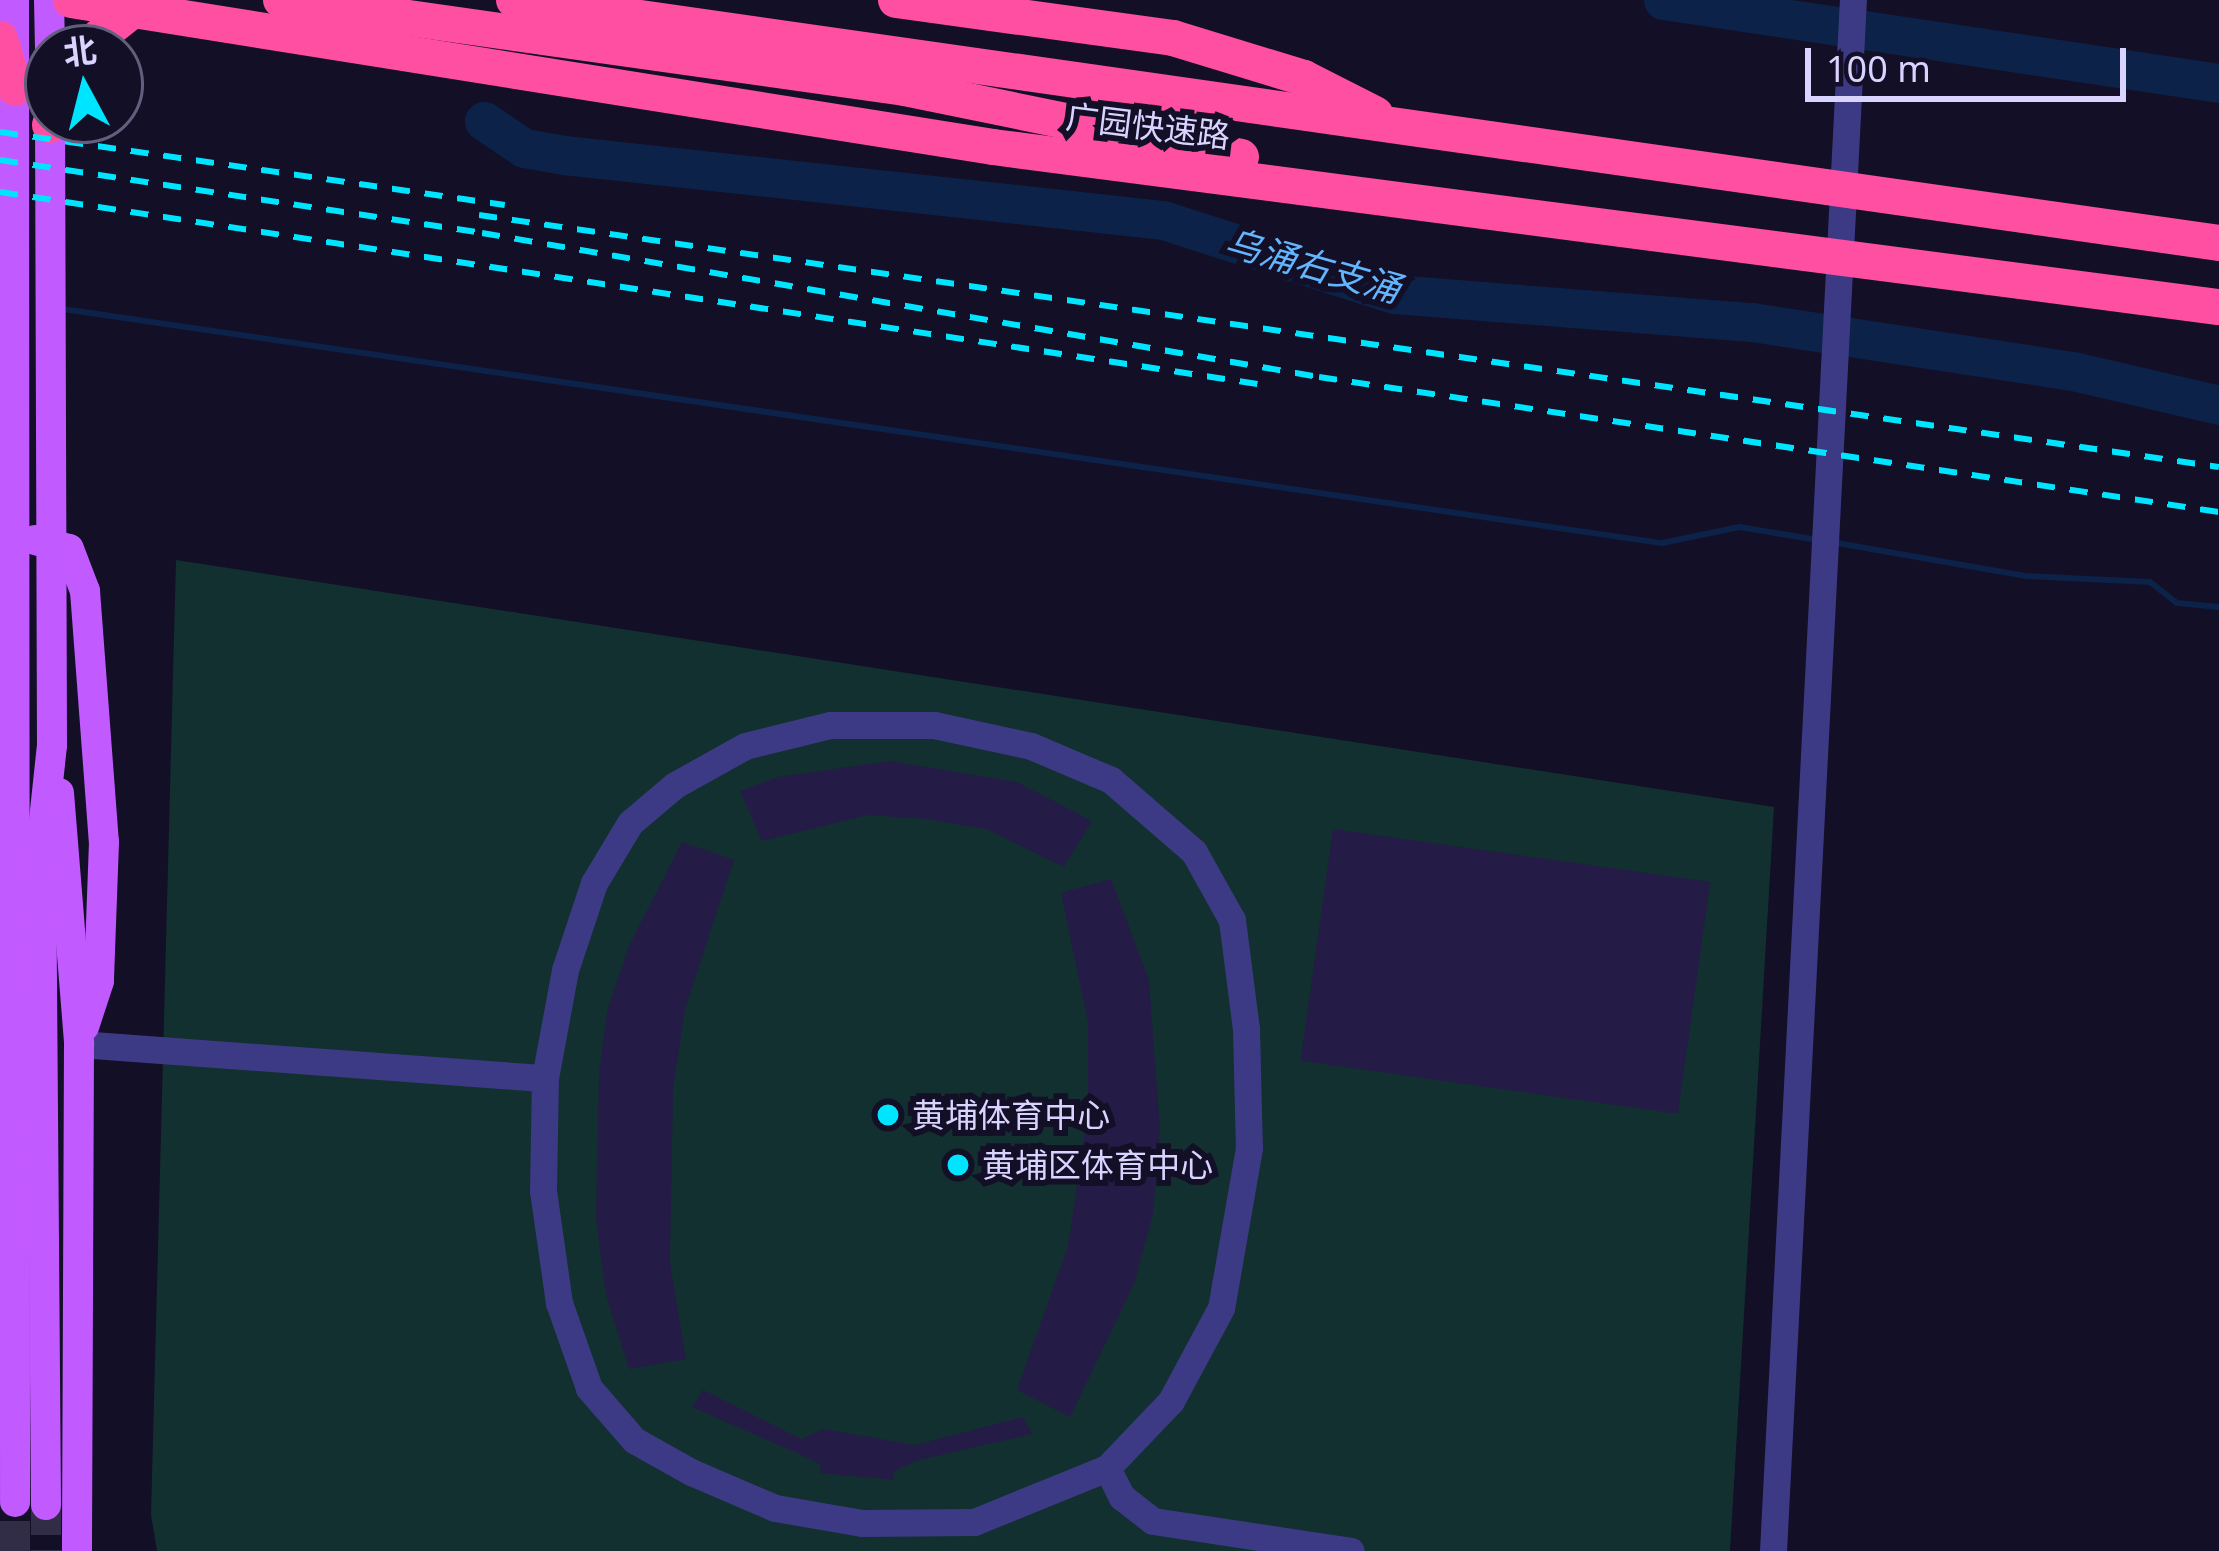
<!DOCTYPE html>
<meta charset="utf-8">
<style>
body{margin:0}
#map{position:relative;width:2219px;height:1551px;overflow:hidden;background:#130f26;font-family:"Noto Sans","Noto Sans SC",sans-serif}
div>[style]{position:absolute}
.green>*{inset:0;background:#12302f}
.stream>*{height:6px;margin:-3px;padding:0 3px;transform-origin:3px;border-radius:3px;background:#0c2248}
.river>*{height:39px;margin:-19.5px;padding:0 19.5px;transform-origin:19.5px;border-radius:19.5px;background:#0c2248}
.building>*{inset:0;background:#241b47;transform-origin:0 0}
.major-tunnel>*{height:30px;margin-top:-15px;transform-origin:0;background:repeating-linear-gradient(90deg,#312d47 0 30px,transparent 0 45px)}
.minor>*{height:27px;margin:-13.5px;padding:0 13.5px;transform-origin:13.5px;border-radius:13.5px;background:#3d3a85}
.major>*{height:30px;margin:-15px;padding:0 15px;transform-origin:15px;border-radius:15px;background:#c25bff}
.highway>*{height:36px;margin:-18px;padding:0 18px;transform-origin:18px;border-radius:18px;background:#ff4fa3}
.rail>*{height:6px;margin-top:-3px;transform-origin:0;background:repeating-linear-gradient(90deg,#00e5ff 0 18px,transparent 0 33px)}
.dots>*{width:33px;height:33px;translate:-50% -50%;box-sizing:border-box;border:6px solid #130f26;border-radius:50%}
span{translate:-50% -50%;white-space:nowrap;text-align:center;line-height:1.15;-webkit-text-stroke:12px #130f26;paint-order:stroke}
.street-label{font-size:33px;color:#d9d4ff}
.poi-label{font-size:33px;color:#d9d4ff}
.left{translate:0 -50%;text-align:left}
.water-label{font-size:36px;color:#62b6ff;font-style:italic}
.north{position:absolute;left:24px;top:24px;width:120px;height:120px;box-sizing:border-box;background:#130f26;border:3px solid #625e7d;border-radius:50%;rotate:353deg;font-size:33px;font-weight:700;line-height:48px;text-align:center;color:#d9d4ff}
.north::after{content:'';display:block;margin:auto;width:42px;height:54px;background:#00e5ff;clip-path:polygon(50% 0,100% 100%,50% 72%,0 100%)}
.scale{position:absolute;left:1805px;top:48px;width:321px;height:54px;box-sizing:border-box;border:6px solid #d9d4ff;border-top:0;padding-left:15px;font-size:36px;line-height:42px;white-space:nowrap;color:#d9d4ff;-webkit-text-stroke:9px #130f26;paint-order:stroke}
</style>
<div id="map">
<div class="green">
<div style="clip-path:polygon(176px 560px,1774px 807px,1730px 1551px,157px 1551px,151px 1515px)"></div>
</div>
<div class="stream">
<div style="left:63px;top:309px;width:1616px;rotate:8.33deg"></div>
<div style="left:1662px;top:543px;width:79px;rotate:-11.7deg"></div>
<div style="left:1739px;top:527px;width:80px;rotate:9.3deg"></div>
<div style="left:1831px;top:542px;width:197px;rotate:9.9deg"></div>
<div style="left:2025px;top:576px;width:125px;rotate:2.7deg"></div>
<div style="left:2150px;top:582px;width:34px;rotate:38deg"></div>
<div style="left:2177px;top:603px;width:42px;rotate:5.4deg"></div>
</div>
<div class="river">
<div style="left:1663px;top:0;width:562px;rotate:8.49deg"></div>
<div style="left:484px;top:121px;width:48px;rotate:34deg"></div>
<div style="left:524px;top:148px;width:41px;rotate:9.9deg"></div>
<div style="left:564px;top:155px;width:603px;rotate:6.19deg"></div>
<div style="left:1163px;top:220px;width:243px;rotate:17.8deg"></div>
<div style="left:1394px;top:294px;width:359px;rotate:4.5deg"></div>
<div style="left:1752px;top:322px;width:325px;rotate:8.7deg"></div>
<div style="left:2073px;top:371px;width:150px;rotate:13.1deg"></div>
</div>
<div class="building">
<div style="clip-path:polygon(890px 761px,1017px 782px,1092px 821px,1064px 867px,986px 829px,927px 819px,868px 815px,762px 841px,740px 791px,778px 777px)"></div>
<div style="left:1333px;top:829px;width:381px;height:234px;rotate:8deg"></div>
<div style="clip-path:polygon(682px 842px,734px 860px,685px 1009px,673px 1088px,670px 1263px,686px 1359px,629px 1369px,606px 1295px,596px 1217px,599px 1073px,607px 1011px,629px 946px)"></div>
<div style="clip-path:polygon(1111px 879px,1149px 980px,1160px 1129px,1153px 1214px,1134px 1284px,1070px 1417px,1017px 1390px,1068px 1246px,1088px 1111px,1088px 1023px,1061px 893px)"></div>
<div style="clip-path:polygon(703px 1390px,801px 1439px,823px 1429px,915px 1445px,1023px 1417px,1032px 1434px,915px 1461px,893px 1472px,894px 1480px,819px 1473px,821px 1465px,797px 1453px,692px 1407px)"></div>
</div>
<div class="major-tunnel">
<div style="left:46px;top:1505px;width:46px;rotate:90deg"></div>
<div style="left:15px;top:1551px;width:49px;rotate:-90deg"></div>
</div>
<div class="minor">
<div style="left:830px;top:725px;width:104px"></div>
<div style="left:934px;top:725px;width:99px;rotate:12.2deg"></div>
<div style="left:1031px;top:746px;width:87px;rotate:23deg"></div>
<div style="left:1111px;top:780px;width:110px;rotate:40.9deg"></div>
<div style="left:1194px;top:852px;width:78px;rotate:60.8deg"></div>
<div style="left:1232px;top:920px;width:110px;rotate:82.7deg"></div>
<div style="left:1246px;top:1029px;width:119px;rotate:88.6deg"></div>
<div style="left:1249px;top:1148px;width:162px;rotate:99.9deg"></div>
<div style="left:1221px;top:1308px;width:106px;rotate:118.3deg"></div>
<div style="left:1171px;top:1401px;width:93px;rotate:133.7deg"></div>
<div style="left:1107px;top:1468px;width:144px;rotate:157.9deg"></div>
<div style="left:974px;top:1522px;width:112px;rotate:179.5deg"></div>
<div style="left:862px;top:1523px;width:88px;rotate:-170.2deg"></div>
<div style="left:775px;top:1508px;width:91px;rotate:-156.8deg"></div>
<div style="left:691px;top:1472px;width:65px;rotate:-150.7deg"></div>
<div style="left:634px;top:1440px;width:69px;rotate:-130.9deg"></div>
<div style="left:589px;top:1388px;width:90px;rotate:-109.4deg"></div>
<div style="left:559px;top:1303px;width:113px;rotate:-98.1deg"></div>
<div style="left:543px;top:1191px;width:113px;rotate:-89deg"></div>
<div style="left:545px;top:1078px;width:110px;rotate:-79.5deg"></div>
<div style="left:565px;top:970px;width:92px;rotate:-71.6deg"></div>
<div style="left:594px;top:883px;width:70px;rotate:-59deg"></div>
<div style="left:630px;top:823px;width:59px;rotate:-40.2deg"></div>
<div style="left:675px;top:785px;width:80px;rotate:-29.1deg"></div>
<div style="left:745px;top:746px;width:88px;rotate:-13.9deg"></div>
<div style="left:79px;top:1044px;width:467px;rotate:4.2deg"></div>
<div style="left:1107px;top:1468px;width:33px;rotate:63deg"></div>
<div style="left:1122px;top:1497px;width:39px;rotate:38deg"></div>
<div style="left:1153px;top:1521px;width:200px;rotate:8.6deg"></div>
<div style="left:1773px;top:1551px;width:1553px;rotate:-87.05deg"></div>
</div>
<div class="major">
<div style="left:14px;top:0;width:1502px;rotate:89.96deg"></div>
<div style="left:49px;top:0;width:48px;rotate:88.8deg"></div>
<div style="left:35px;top:540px;width:35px;rotate:15deg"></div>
<div style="left:69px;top:549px;width:45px;rotate:69.1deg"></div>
<div style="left:85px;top:591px;width:252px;rotate:85.7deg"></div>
<div style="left:104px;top:842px;width:139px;rotate:92.1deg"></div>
<div style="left:99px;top:981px;width:48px;rotate:108.1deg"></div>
<div style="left:59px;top:793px;width:252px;rotate:85.4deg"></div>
<div style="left:79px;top:1044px;width:507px;rotate:90.23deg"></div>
<div style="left:46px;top:1505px;width:657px;rotate:-90.44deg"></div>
<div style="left:41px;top:848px;width:104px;rotate:-83.9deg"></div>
<div style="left:52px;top:745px;width:625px;rotate:-90.18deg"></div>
</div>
<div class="highway">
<div style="left:71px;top:0;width:934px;rotate:9.06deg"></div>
<div style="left:993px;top:147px;width:1236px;rotate:7.44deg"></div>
<div style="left:281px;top:0;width:630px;rotate:8.03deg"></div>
<div style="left:905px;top:88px;width:343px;rotate:11.6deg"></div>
<div style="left:514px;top:0;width:1722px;rotate:8.11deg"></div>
<div style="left:896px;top:0;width:280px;rotate:7.8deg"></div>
<div style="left:1173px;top:38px;width:137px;rotate:17deg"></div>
<div style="left:1304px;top:78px;width:80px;rotate:26.9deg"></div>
<div style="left:0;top:39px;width:51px;rotate:73deg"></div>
<div style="left:85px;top:48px;width:68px;rotate:-38.4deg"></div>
<div style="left:50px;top:125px;width:5px;rotate:-68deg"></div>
</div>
<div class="rail">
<div style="left:0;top:132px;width:510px;rotate:8.23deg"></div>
<div style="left:0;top:160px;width:487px;rotate:8.6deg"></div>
<div style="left:482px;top:233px;width:849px;rotate:9.76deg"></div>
<div style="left:1319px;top:377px;width:910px;rotate:8.53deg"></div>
<div style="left:0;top:192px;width:1272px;rotate:8.68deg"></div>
<div style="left:479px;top:215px;width:1758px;rotate:8.24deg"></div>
</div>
<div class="dots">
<div style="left:888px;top:1115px;background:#00e5ff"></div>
<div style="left:958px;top:1165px;background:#00e5ff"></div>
</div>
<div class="street-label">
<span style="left:1148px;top:126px;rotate:7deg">广园快速路</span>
</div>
<div class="poi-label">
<span class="left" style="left:912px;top:1115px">黄埔体育中心</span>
<span class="left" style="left:982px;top:1165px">黄埔区体育中心</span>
</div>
<div class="water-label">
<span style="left:1313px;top:265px;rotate:16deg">乌涌右支涌</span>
</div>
<div class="north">北</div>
<div class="scale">100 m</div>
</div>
